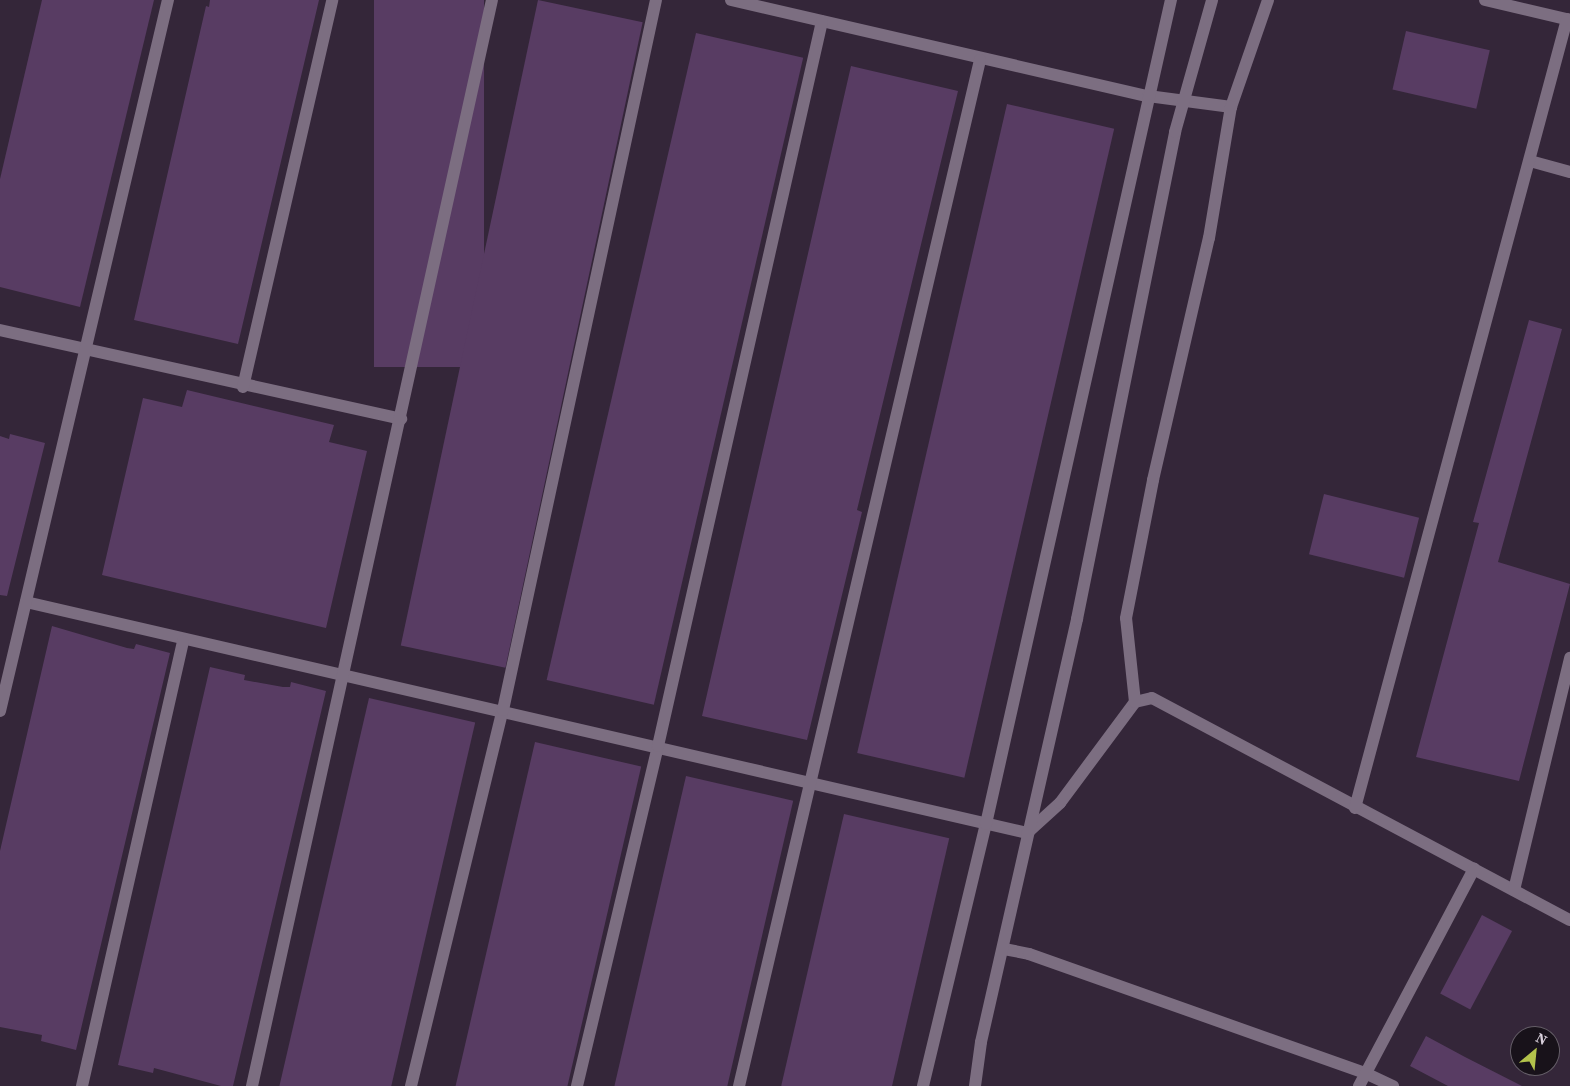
<!DOCTYPE html>
<style>
body{margin:0}
#map{position:relative;width:1570px;height:1086px;overflow:hidden;background:#342639;font-family:"Source Serif 4",serif}
div>[style]{position:absolute}
.building>*{inset:0;background:#583c63;transform-origin:0 0}
.minor>*{height:12px;margin:-6px;padding:0 6px;transform-origin:6px;border-radius:6px;background:#7c6e81}
span{translate:-50% -50%;white-space:nowrap;text-align:center;line-height:1.15;-webkit-text-stroke:5px #18121a;paint-order:stroke}
.north{position:absolute;left:1510px;top:1026px;width:50px;height:50px;box-sizing:border-box;background:#18121a;border:1px solid #655e68;border-radius:50%;rotate:28deg;font-size:14px;font-weight:700;line-height:20px;text-align:center;color:#d9d0dc}
.north::after{content:'';display:block;margin:auto;width:18px;height:22px;background:#b3c24b;clip-path:polygon(50% 0,100% 100%,50% 72%,0 100%)}
</style>
<div id="map">
<div class="building">
<div style="clip-path:polygon(42px 0,154px 0,80px 307px,0 287px,0 179px)"></div>
<div style="clip-path:polygon(210px 0,319px 0,238px 344px,134px 320px,206px 6px,209px 7px)"></div>
<div style="left:374px;top:0;width:110px;height:367px"></div>
<div style="left:538px;top:0;width:107px;height:660px;rotate:12deg"></div>
<div style="left:1406px;top:31px;width:86px;height:60px;rotate:13deg"></div>
<div style="left:696px;top:33px;width:110px;height:664px;rotate:13deg"></div>
<div style="clip-path:polygon(851px 66px,958px 91px,857px 510px,862px 512px,807px 740px,702px 716px)"></div>
<div style="left:1007px;top:104px;width:110px;height:666px;rotate:13deg"></div>
<div style="clip-path:polygon(1529px 320px,1562px 329px,1498px 562px,1570px 584px,1519px 781px,1416px 757px,1479px 523px,1473px 522px)"></div>
<div style="clip-path:polygon(187px 390px,334px 425px,329px 442px,367px 451px,326px 628px,102px 575px,143px 398px,182px 407px)"></div>
<div style="clip-path:polygon(10px 434px,45px 443px,7px 596px,0 595px,0 436px,9px 439px)"></div>
<div style="left:1324px;top:494px;width:98px;height:62px;rotate:14deg"></div>
<div style="clip-path:polygon(52px 626px,127px 648px,134px 649px,136px 644px,170px 653px,76px 1050px,41px 1041px,42px 1035px,0 1027px,0 851px)"></div>
<div style="clip-path:polygon(210px 667px,245px 675px,244px 680px,283px 687px,290px 687px,291px 682px,326px 691px,233px 1086px,221px 1086px,154px 1068px,153px 1073px,118px 1065px)"></div>
<div style="left:369px;top:698px;width:109px;height:399px;rotate:13deg"></div>
<div style="left:535px;top:742px;width:109px;height:353px;rotate:13deg"></div>
<div style="left:686px;top:776px;width:110px;height:318px;rotate:13deg"></div>
<div style="left:844px;top:814px;width:108px;height:279px;rotate:13deg"></div>
<div style="left:1482px;top:915px;width:34px;height:89px;rotate:28deg"></div>
<div style="clip-path:polygon(1426px 1036px,1465px 1057px,1522px 1086px,1448px 1086px,1410px 1066px)"></div>
</div>
<div class="minor">
<div style="left:731px;top:0;width:428px;rotate:13deg"></div>
<div style="left:1148px;top:96px;width:84px;rotate:7.5deg"></div>
<div style="left:1231px;top:107px;width:113px;rotate:-70.9deg"></div>
<div style="left:1485px;top:0;width:87px;rotate:13.2deg"></div>
<div style="left:1530px;top:161px;width:41px;rotate:15.4deg"></div>
<div style="left:0;top:330px;width:411px;rotate:12.5deg"></div>
<div style="left:243px;top:387px;width:397px;rotate:-77deg"></div>
<div style="left:26px;top:602px;width:1027px;rotate:12.99deg"></div>
<div style="left:1027px;top:833px;width:45px;rotate:-42.3deg"></div>
<div style="left:1060px;top:803px;width:126px;rotate:-53.4deg"></div>
<div style="left:1135px;top:702px;width:17px;rotate:-13deg"></div>
<div style="left:1152px;top:698px;width:473px;rotate:28deg"></div>
<div style="left:1135px;top:702px;width:84px;rotate:-96.1deg"></div>
<div style="left:1126px;top:618px;width:141px;rotate:-78.9deg"></div>
<div style="left:1153px;top:480px;width:248px;rotate:-77deg"></div>
<div style="left:1209px;top:238px;width:133px;rotate:-80.5deg"></div>
<div style="left:0;top:711px;width:731px;rotate:-76.71deg"></div>
<div style="left:1355px;top:808px;width:817px;rotate:-74.96deg"></div>
<div style="left:1514px;top:890px;width:239px;rotate:-76.4deg"></div>
<div style="left:1004px;top:949px;width:25px;rotate:11deg"></div>
<div style="left:1029px;top:954px;width:356px;rotate:19.5deg"></div>
<div style="left:1365px;top:1073px;width:31px;rotate:25deg"></div>
<div style="left:82px;top:1086px;width:456px;rotate:-77.2deg"></div>
<div style="left:252px;top:1086px;width:1112px;rotate:-77.54deg"></div>
<div style="left:411px;top:1086px;width:387px;rotate:-76.3deg"></div>
<div style="left:503px;top:710px;width:726px;rotate:-77.84deg"></div>
<div style="left:577px;top:1086px;width:350px;rotate:-76.6deg"></div>
<div style="left:658px;top:746px;width:743px;rotate:-77.25deg"></div>
<div style="left:739px;top:1086px;width:1054px;rotate:-76.78deg"></div>
<div style="left:923px;top:1086px;width:269px;rotate:-76.5deg"></div>
<div style="left:986px;top:824px;width:845px;rotate:-77.35deg"></div>
<div style="left:975px;top:1086px;width:44px;rotate:-82.2deg"></div>
<div style="left:981px;top:1042px;width:434px;rotate:-77.2deg"></div>
<div style="left:1077px;top:619px;width:497px;rotate:-78.6deg"></div>
<div style="left:1175px;top:132px;width:137px;rotate:-74.3deg"></div>
<div style="left:1359px;top:1086px;width:246px;rotate:-62.1deg"></div>
</div>
<div class="north">N</div>
</div>
